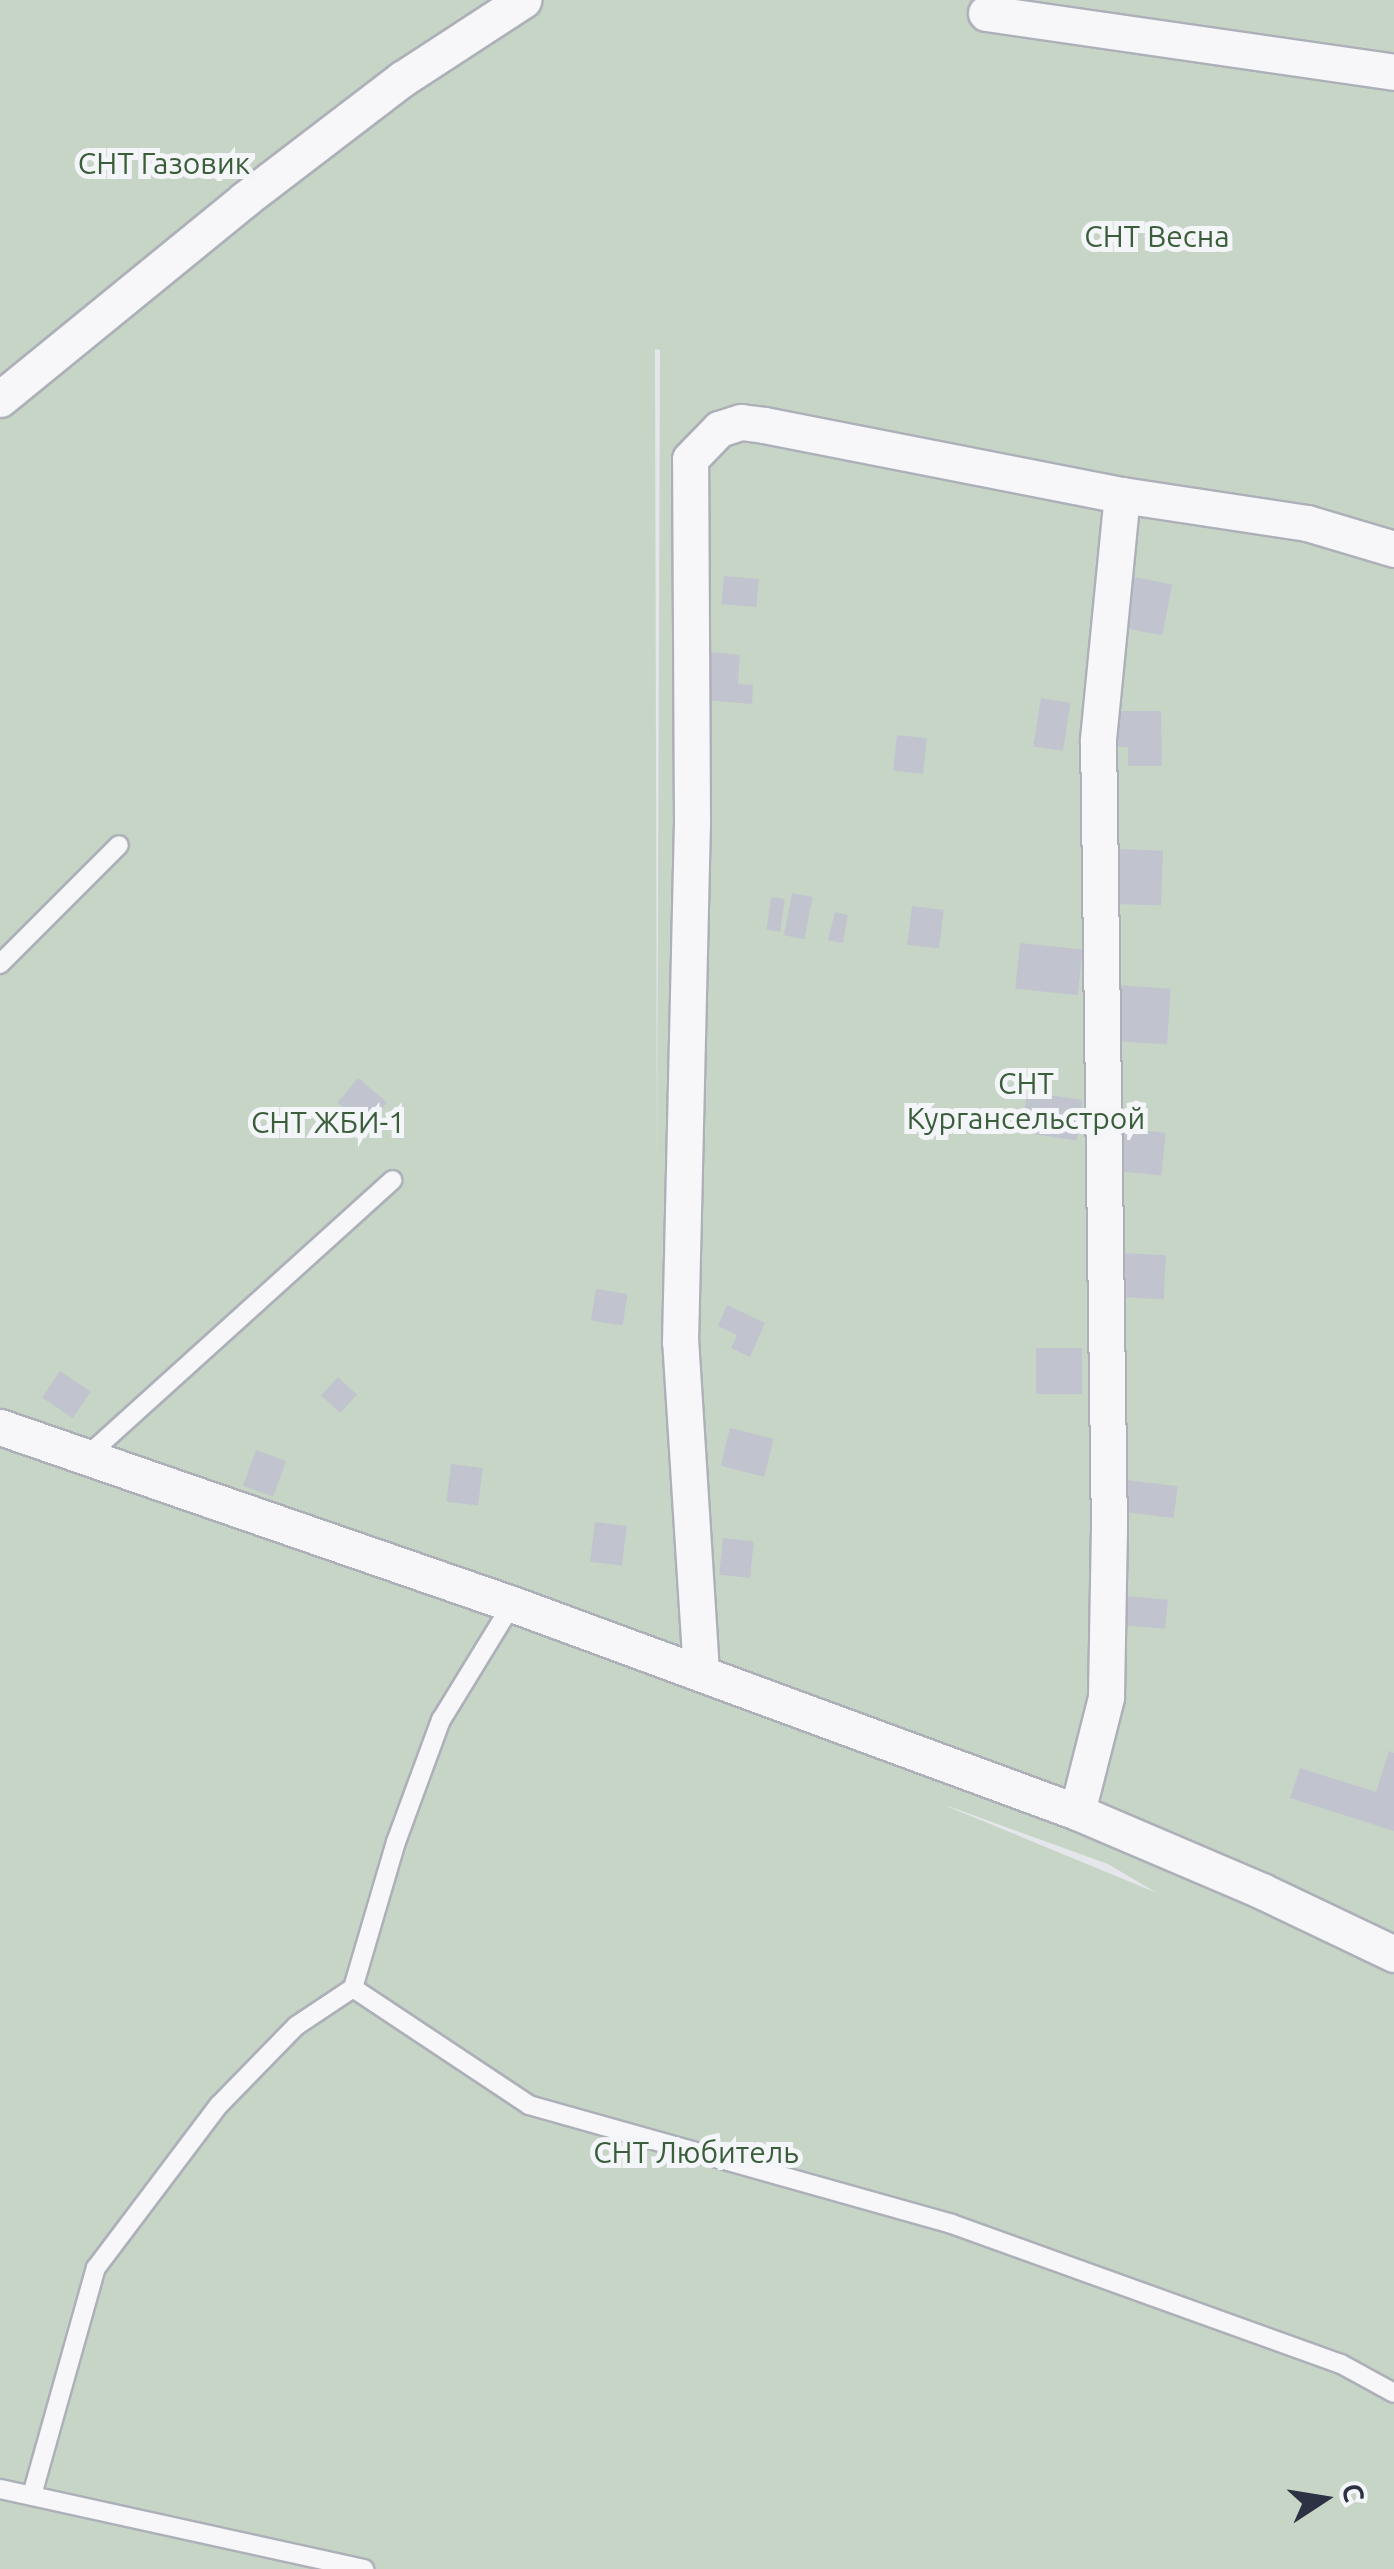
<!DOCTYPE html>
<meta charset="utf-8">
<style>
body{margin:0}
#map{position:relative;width:1394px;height:2569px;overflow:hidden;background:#e4e6eb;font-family:Ubuntu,sans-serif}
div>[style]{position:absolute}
.green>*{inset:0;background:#c7d5c6}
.building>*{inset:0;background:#c1c4ce;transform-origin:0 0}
.roads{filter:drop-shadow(2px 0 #adb0b9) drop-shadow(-2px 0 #adb0b9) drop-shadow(0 2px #adb0b9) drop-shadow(0 -2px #adb0b9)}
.lane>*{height:18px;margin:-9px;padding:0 9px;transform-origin:9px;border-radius:9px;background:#f7f7f9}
.street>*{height:35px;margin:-17.5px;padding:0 17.5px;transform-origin:17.5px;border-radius:17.5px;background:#f7f7f9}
span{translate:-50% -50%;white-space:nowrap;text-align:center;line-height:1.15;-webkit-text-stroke:10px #f4f5f8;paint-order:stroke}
.park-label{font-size:30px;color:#3b5e3a}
.north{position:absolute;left:1274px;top:2449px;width:100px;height:100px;-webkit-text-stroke:8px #f4f5f8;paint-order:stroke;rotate:78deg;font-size:28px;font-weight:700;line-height:40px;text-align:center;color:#2c3143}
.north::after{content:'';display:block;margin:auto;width:35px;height:45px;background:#2c3143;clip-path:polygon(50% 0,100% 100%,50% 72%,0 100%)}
</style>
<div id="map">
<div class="green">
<div style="clip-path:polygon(evenodd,0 0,1394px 0,1394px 2569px,0 2569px,0 0,655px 349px,660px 350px,657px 1168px,655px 349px,0 0,948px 1806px,1108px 1864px,1157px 1893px,949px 1807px,948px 1806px)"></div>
</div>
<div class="building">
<div style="left:724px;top:576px;width:35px;height:28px;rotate:5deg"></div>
<div style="left:1129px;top:576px;width:44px;height:52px;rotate:11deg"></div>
<div style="clip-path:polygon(710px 652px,740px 655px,738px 684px,753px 685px,752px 704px,706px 700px)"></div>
<div style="left:1041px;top:698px;width:30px;height:49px;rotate:9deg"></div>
<div style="clip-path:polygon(1114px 711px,1161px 711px,1162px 766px,1128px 766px,1128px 747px,1115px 747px)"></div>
<div style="left:897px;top:735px;width:30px;height:36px;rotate:6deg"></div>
<div style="left:1116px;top:849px;width:47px;height:55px;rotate:2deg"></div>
<div style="left:792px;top:893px;width:21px;height:43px;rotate:11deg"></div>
<div style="left:771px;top:897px;width:14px;height:33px;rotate:8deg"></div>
<div style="left:912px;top:906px;width:32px;height:39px;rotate:7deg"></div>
<div style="clip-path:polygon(835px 912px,848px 915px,843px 943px,828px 940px)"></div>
<div style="left:1020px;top:943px;width:63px;height:46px;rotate:6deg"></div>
<div style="left:1118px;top:985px;width:53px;height:56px;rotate:4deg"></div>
<div style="left:358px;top:1078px;width:38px;height:32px;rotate:40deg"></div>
<div style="left:1027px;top:1092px;width:56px;height:41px;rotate:8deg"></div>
<div style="left:1120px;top:1128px;width:46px;height:43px;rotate:6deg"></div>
<div style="left:1123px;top:1253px;width:43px;height:44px;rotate:3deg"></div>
<div style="left:596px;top:1289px;width:32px;height:32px;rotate:9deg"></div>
<div style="clip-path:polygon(727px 1305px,765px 1323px,750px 1357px,731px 1348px,737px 1335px,718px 1326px)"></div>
<div style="left:1036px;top:1348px;width:46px;height:46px"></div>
<div style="left:60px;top:1371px;width:37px;height:32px;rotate:34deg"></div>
<div style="left:338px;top:1377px;width:26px;height:25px;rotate:43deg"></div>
<div style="left:730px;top:1428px;width:45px;height:39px;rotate:14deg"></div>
<div style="left:256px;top:1450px;width:32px;height:38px;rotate:20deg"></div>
<div style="left:451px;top:1464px;width:32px;height:38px;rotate:7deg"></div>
<div style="left:1127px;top:1480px;width:51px;height:32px;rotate:7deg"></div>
<div style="left:595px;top:1522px;width:32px;height:40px;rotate:7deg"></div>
<div style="left:723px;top:1538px;width:31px;height:37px;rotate:6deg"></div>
<div style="left:1125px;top:1596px;width:43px;height:29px;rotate:5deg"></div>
<div style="clip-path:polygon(1389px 1751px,1394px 1753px,1394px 1831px,1290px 1798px,1300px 1768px,1376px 1792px)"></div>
</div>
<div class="roads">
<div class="lane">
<div style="left:0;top:964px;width:168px;rotate:-45deg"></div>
<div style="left:86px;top:1457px;width:413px;rotate:-42.1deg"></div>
<div style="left:353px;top:1988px;width:152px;rotate:-73.6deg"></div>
<div style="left:396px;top:1842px;width:130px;rotate:-69.8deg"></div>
<div style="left:441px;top:1720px;width:136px;rotate:-58.5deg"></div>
<div style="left:0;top:2489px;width:373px;rotate:12.4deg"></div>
<div style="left:32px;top:2495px;width:236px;rotate:-74.3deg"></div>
<div style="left:96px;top:2268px;width:204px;rotate:-53deg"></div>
<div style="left:219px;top:2105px;width:110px;rotate:-45.7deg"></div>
<div style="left:296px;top:2026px;width:69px;rotate:-33.7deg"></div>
<div style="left:353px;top:1988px;width:211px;rotate:33.6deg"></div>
<div style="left:529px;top:2105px;width:439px;rotate:15.7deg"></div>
<div style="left:952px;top:2224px;width:413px;rotate:19.8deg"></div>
<div style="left:1341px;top:2364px;width:60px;rotate:28.7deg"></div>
</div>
<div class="street">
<div style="left:986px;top:13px;width:412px;rotate:8.2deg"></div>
<div style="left:0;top:399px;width:316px;rotate:-39.2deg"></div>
<div style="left:245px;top:199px;width:198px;rotate:-37.4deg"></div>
<div style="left:402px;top:79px;width:145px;rotate:-33.1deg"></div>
<div style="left:0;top:1427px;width:542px;rotate:19.07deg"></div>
<div style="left:512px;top:1604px;width:602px;rotate:20.21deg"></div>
<div style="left:1077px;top:1812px;width:201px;rotate:23.1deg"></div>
<div style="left:1262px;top:1891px;width:146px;rotate:25.5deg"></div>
<div style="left:701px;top:1672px;width:331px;rotate:-93.6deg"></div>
<div style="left:680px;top:1342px;width:520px;rotate:-88.68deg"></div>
<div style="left:692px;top:822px;width:363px;rotate:-90.3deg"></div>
<div style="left:690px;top:459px;width:42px;rotate:-46deg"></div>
<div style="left:719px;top:429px;width:23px;rotate:-18deg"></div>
<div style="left:741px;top:422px;width:23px;rotate:7deg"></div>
<div style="left:764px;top:425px;width:365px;rotate:11.1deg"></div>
<div style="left:1122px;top:495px;width:187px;rotate:8.6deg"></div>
<div style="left:1307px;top:523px;width:91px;rotate:16.6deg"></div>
<div style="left:1077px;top:1812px;width:119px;rotate:-75.8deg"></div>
<div style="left:1106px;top:1697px;width:165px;rotate:-89deg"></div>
<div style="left:1109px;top:1532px;width:793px;rotate:-90.79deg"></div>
<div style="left:1098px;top:739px;width:245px;rotate:-84.4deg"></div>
</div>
</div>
<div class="park-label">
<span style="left:164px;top:163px">СНТ Газовик</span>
<span style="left:1157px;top:236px">СНТ Весна</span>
<span style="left:1026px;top:1100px">СНТ<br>Кургансельстрой</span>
<span style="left:328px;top:1122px">СНТ ЖБИ-1</span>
<span style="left:696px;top:2152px">СНТ Любитель</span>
</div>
<div class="north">С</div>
</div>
